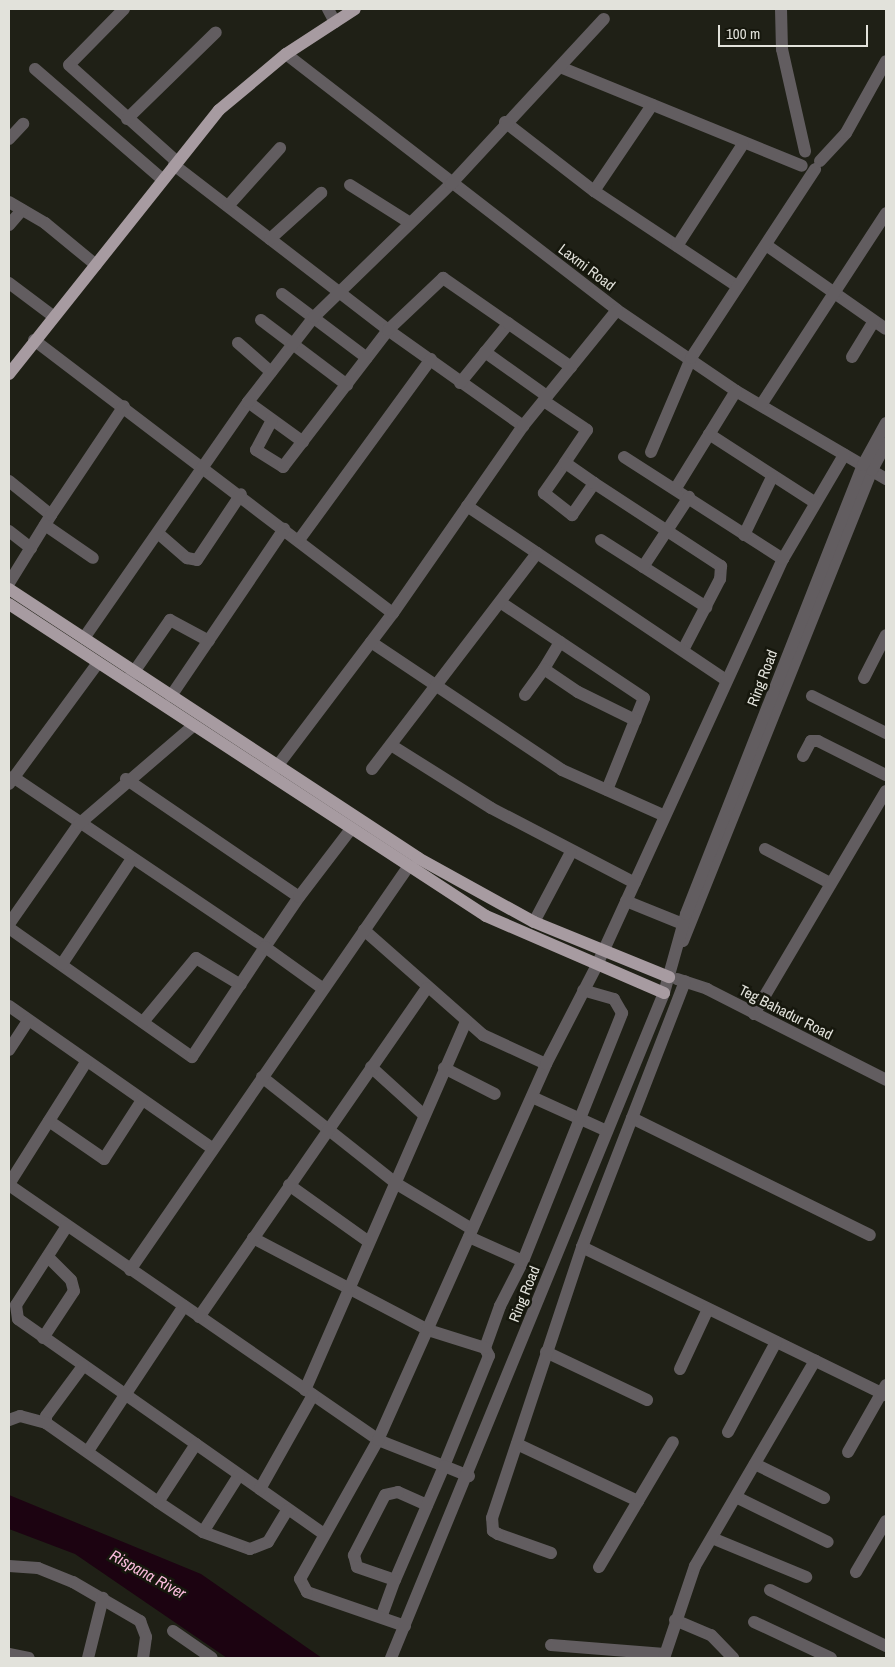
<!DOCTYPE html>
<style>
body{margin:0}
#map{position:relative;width:895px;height:1667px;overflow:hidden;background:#1f2016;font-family:"Archivo Narrow",sans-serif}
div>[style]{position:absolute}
.water>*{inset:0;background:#1c0311}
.minor>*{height:12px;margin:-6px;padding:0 6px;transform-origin:6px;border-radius:6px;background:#625d60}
.major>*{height:12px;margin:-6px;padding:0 6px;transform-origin:6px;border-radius:6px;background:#a79ba1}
span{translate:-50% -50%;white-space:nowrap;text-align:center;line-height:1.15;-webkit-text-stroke:5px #16170d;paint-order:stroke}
.street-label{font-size:15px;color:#e2e2db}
.water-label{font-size:16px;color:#fbbcdd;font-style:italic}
.frame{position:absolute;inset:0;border:10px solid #e2e2db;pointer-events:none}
.scale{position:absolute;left:718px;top:25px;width:150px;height:22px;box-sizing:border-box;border:2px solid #e2e2db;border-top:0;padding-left:6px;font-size:15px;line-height:18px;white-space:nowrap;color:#e2e2db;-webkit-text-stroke:4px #16170d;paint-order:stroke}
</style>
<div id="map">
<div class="water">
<div style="clip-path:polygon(9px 1495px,201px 1574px,322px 1658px,227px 1658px,75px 1554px,9px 1529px)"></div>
</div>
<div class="minor">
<div style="left:124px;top:9px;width:78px;rotate:134.5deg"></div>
<div style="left:69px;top:65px;width:145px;rotate:41.9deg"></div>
<div style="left:328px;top:9px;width:15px;rotate:62deg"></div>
<div style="left:781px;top:9px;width:40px;rotate:88.6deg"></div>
<div style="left:782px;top:49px;width:105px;rotate:77.3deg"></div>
<div style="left:286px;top:54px;width:418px;rotate:37.7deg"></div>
<div style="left:617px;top:310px;width:144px;rotate:34.2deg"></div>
<div style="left:736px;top:391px;width:174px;rotate:30.4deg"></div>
<div style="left:560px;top:67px;width:261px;rotate:22.2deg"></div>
<div style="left:35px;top:69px;width:169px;rotate:40.9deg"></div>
<div style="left:127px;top:119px;width:124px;rotate:-44.3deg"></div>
<div style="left:505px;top:122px;width:113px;rotate:37.8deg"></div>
<div style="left:594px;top:191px;width:172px;rotate:33.6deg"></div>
<div style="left:9px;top:139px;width:21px;rotate:-47deg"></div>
<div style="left:820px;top:161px;width:38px;rotate:-47deg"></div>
<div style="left:846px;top:133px;width:82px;rotate:-60.9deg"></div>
<div style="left:174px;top:165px;width:270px;rotate:37.6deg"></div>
<div style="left:388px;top:330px;width:166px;rotate:35.4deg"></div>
<div style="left:350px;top:185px;width:71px;rotate:32.3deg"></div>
<div style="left:594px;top:191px;width:104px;rotate:-56deg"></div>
<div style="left:9px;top:202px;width:42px;rotate:30.3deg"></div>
<div style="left:45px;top:223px;width:66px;rotate:39.5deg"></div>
<div style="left:228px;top:206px;width:78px;rotate:-48.1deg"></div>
<div style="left:9px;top:225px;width:20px;rotate:-49deg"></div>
<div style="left:270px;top:239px;width:69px;rotate:-42deg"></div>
<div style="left:766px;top:245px;width:146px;rotate:35deg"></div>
<div style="left:677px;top:246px;width:121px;rotate:-57.1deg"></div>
<div style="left:9px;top:283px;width:55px;rotate:36.9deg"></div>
<div style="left:282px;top:294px;width:106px;rotate:37deg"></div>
<div style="left:261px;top:320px;width:108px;rotate:37.1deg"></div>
<div style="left:34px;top:340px;width:451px;rotate:37.3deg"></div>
<div style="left:238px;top:343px;width:44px;rotate:41.3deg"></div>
<div style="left:485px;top:352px;width:76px;rotate:35.4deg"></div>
<div style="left:852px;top:357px;width:42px;rotate:-58.6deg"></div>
<div style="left:460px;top:383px;width:77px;rotate:-50.8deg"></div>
<div style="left:544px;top:401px;width:52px;rotate:34deg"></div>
<div style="left:587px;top:430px;width:40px;rotate:124deg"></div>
<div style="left:565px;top:463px;width:37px;rotate:125deg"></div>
<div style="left:544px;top:493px;width:36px;rotate:38deg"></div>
<div style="left:572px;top:515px;width:39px;rotate:-55deg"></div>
<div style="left:594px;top:483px;width:35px;rotate:-145deg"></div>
<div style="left:248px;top:402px;width:68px;rotate:36deg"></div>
<div style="left:761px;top:405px;width:229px;rotate:-56.9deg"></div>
<div style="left:272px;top:420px;width:34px;rotate:118deg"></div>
<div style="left:256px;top:450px;width:32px;rotate:32deg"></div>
<div style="left:283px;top:467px;width:173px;rotate:-52.5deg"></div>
<div style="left:388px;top:330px;width:76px;rotate:-43.4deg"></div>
<div style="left:443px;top:278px;width:156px;rotate:34.8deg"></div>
<div style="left:709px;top:434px;width:125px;rotate:32.9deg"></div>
<div style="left:651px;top:452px;width:102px;rotate:-66.9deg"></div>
<div style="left:691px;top:358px;width:226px;rotate:-56.7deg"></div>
<div style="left:624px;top:457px;width:189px;rotate:32.7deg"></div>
<div style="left:9px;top:481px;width:54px;rotate:39deg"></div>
<div style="left:51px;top:515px;width:80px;rotate:121.7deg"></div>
<div style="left:594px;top:483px;width:152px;rotate:33.2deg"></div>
<div style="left:721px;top:566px;width:13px;rotate:94deg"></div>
<div style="left:720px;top:579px;width:80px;rotate:117.5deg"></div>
<div style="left:676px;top:488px;width:114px;rotate:-58.3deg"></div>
<div style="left:467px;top:506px;width:312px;rotate:33.9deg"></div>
<div style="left:51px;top:515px;width:131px;rotate:-56.2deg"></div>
<div style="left:45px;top:525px;width:58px;rotate:34.5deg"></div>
<div style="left:9px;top:531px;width:28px;rotate:38deg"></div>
<div style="left:159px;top:534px;width:37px;rotate:41deg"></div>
<div style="left:187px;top:558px;width:10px;rotate:11deg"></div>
<div style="left:197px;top:560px;width:79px;rotate:-56.3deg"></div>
<div style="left:744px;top:535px;width:64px;rotate:-64.2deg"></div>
<div style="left:299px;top:540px;width:224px;rotate:-53.9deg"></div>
<div style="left:601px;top:540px;width:125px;rotate:32.5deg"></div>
<div style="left:643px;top:567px;width:84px;rotate:-56.7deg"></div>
<div style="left:500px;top:602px;width:173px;rotate:33.7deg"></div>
<div style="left:644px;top:698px;width:99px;rotate:111.9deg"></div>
<div style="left:84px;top:638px;width:287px;rotate:-55.2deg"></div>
<div style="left:248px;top:402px;width:108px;rotate:-52.2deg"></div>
<div style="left:314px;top:317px;width:191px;rotate:-44.2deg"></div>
<div style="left:451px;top:184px;width:225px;rotate:-47.2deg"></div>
<div style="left:371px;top:642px;width:230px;rotate:33.8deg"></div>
<div style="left:562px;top:770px;width:111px;rotate:24deg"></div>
<div style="left:560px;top:642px;width:31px;rotate:121deg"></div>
<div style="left:544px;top:669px;width:41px;rotate:34.1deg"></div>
<div style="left:578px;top:692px;width:64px;rotate:26.2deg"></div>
<div style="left:864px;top:678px;width:48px;rotate:-62.9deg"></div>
<div style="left:129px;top:679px;width:72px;rotate:-55.2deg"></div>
<div style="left:170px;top:620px;width:44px;rotate:28.3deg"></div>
<div style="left:525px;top:695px;width:32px;rotate:-54deg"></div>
<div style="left:171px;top:696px;width:202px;rotate:-55.9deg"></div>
<div style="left:812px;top:696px;width:83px;rotate:26.6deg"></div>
<div style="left:391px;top:745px;width:118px;rotate:32.2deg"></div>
<div style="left:491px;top:808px;width:162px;rotate:27.5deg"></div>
<div style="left:803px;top:756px;width:17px;rotate:-62deg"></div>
<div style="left:811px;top:741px;width:7px"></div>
<div style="left:818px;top:741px;width:76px;rotate:26.6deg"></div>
<div style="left:372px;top:769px;width:272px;rotate:-52.6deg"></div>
<div style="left:272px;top:773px;width:201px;rotate:-52.9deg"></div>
<div style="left:393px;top:613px;width:228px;rotate:-55.2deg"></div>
<div style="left:523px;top:426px;width:149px;rotate:-51deg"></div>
<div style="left:13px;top:777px;width:304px;rotate:34deg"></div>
<div style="left:265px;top:947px;width:60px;rotate:-55.8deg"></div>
<div style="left:126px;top:779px;width:209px;rotate:34.3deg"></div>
<div style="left:299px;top:897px;width:86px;rotate:-52.6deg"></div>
<div style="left:9px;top:784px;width:150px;rotate:-53.7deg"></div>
<div style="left:765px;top:849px;width:73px;rotate:27.6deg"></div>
<div style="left:626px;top:901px;width:61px;rotate:22deg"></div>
<div style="left:534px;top:922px;width:79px;rotate:-62.1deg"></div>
<div style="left:9px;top:924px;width:122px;rotate:-55deg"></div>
<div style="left:79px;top:824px;width:150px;rotate:-40.7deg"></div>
<div style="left:9px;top:928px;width:224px;rotate:35.2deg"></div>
<div style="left:192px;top:1057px;width:132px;rotate:-56.4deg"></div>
<div style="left:265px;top:947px;width:70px;rotate:35.7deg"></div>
<div style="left:364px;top:930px;width:159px;rotate:41.4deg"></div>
<div style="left:483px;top:1035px;width:69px;rotate:24.7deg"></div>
<div style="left:683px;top:941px;width:508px;rotate:-68.14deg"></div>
<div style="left:872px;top:470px;width:30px;rotate:-62deg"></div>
<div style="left:62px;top:964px;width:125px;rotate:-56.4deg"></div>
<div style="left:677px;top:979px;width:32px;rotate:18deg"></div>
<div style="left:707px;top:989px;width:201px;rotate:26.9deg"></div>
<div style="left:9px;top:1006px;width:248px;rotate:35deg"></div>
<div style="left:754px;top:1014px;width:259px;rotate:-59.4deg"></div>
<div style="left:143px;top:1022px;width:83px;rotate:-50.4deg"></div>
<div style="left:196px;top:958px;width:52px;rotate:31deg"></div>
<div style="left:9px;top:1050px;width:35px;rotate:-57deg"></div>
<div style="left:371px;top:1067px;width:72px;rotate:42.2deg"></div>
<div style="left:444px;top:1068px;width:57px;rotate:27deg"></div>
<div style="left:262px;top:1077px;width:172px;rotate:38.4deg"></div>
<div style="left:397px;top:1184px;width:87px;rotate:31deg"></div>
<div style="left:532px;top:1097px;width:82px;rotate:24.4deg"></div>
<div style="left:632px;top:1118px;width:265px;rotate:26.2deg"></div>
<div style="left:49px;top:1121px;width:67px;rotate:34.6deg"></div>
<div style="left:104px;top:1159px;width:70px;rotate:-57.2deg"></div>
<div style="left:9px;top:1184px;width:144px;rotate:-57.7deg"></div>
<div style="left:9px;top:1185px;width:449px;rotate:34.6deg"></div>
<div style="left:378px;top:1440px;width:71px;rotate:21.5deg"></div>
<div style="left:444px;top:1466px;width:119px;rotate:-67.8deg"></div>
<div style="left:489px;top:1356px;width:9px;rotate:-117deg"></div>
<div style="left:485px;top:1348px;width:45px;rotate:-70.3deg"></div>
<div style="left:500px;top:1306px;width:51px;rotate:-62.9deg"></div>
<div style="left:523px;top:1261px;width:59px;rotate:-156deg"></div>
<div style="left:289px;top:1185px;width:98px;rotate:35.5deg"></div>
<div style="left:67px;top:1226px;width:94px;rotate:122.8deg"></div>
<div style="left:16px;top:1305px;width:14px;rotate:82deg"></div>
<div style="left:18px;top:1319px;width:373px;rotate:35.1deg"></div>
<div style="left:253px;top:1238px;width:198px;rotate:27.7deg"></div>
<div style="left:428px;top:1330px;width:60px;rotate:17.5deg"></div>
<div style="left:582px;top:1247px;width:338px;rotate:26deg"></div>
<div style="left:523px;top:1261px;width:267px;rotate:-68.2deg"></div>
<div style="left:622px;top:1013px;width:16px;rotate:-120deg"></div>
<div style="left:614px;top:999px;width:32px;rotate:-164deg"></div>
<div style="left:130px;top:1270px;width:488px;rotate:-55.4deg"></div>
<div style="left:199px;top:1317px;width:400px;rotate:-55.3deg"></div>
<div style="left:43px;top:1338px;width:56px;rotate:-56.6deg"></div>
<div style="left:74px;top:1291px;width:11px;rotate:-105deg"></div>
<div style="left:71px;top:1280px;width:33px;rotate:-135deg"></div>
<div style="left:546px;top:1352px;width:112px;rotate:25.4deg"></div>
<div style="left:83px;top:1366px;width:62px;rotate:126.5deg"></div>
<div style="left:46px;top:1416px;width:7px;rotate:90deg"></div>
<div style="left:46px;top:1423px;width:137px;rotate:35.2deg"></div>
<div style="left:680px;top:1369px;width:66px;rotate:-65deg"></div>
<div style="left:305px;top:1390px;width:402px;rotate:-66.4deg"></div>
<div style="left:9px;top:1420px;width:12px;rotate:-20deg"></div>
<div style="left:20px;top:1416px;width:27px;rotate:15deg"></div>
<div style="left:728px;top:1432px;width:102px;rotate:-61.9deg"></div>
<div style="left:196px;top:1444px;width:69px;rotate:123.2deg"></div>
<div style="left:158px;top:1502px;width:54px;rotate:33.7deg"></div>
<div style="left:203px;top:1532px;width:50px;rotate:19.9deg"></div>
<div style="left:250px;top:1549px;width:19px;rotate:-21deg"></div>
<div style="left:268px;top:1542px;width:37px;rotate:-59deg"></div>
<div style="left:517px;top:1444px;width:134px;rotate:25.2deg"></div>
<div style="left:88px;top:1451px;width:174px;rotate:-56.5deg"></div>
<div style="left:848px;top:1452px;width:77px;rotate:-60.4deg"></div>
<div style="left:755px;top:1464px;width:77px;rotate:26.2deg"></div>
<div style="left:260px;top:1489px;width:108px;rotate:-60.6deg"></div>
<div style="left:736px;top:1497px;width:102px;rotate:26.1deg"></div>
<div style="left:427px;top:1505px;width:32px;rotate:-156deg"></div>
<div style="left:398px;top:1492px;width:13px;rotate:167deg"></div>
<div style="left:385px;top:1495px;width:68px;rotate:117.3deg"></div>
<div style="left:354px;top:1555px;width:12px;rotate:76deg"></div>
<div style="left:357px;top:1567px;width:40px;rotate:18.9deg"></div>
<div style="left:395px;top:1580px;width:124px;rotate:-66.7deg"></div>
<div style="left:444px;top:1466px;width:27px;rotate:22deg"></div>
<div style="left:203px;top:1532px;width:67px;rotate:-57.7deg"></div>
<div style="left:712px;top:1538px;width:102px;rotate:22.5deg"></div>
<div style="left:551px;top:1553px;width:56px;rotate:-160.3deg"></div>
<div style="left:498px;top:1534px;width:6px;rotate:-149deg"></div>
<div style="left:493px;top:1531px;width:13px;rotate:-94deg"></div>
<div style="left:492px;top:1518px;width:286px;rotate:-71.6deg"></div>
<div style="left:582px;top:1247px;width:285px;rotate:-68.8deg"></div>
<div style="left:9px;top:1566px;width:29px;rotate:4deg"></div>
<div style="left:38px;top:1568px;width:38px;rotate:22deg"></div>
<div style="left:73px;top:1582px;width:78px;rotate:30.2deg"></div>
<div style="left:140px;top:1621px;width:17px;rotate:69deg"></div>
<div style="left:146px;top:1637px;width:21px;rotate:98deg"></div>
<div style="left:599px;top:1567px;width:145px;rotate:-59.4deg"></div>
<div style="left:856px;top:1572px;width:59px;rotate:-59.5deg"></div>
<div style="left:770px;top:1590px;width:129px;rotate:25.8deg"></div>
<div style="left:382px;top:1615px;width:37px;rotate:-70deg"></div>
<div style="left:675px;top:1620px;width:39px;rotate:23deg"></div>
<div style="left:711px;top:1635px;width:32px;rotate:46deg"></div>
<div style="left:754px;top:1622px;width:85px;rotate:25.1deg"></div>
<div style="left:405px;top:1626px;width:104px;rotate:-160.9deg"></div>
<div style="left:307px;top:1592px;width:15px;rotate:-118deg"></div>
<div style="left:300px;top:1579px;width:159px;rotate:-60.7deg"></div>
<div style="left:378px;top:1440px;width:412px;rotate:-65.9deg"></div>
<div style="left:546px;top:1064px;width:111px;rotate:-62.7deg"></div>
<div style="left:597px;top:965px;width:447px;rotate:-65.4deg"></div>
<div style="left:783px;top:559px;width:121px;rotate:-59.6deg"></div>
<div style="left:173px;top:1631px;width:47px;rotate:34.7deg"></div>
<div style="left:551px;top:1645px;width:114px;rotate:4.5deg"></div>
<div style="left:9px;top:1654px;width:20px;rotate:11deg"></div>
<div style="left:88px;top:1658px;width:62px;rotate:-76deg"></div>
<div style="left:391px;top:1658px;width:719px;rotate:-67.68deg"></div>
<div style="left:664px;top:993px;width:82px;rotate:-74.4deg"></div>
<div style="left:686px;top:914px;width:483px;rotate:-68.5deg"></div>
<div style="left:863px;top:465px;width:48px;rotate:-61.3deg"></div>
<div style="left:664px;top:1658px;width:97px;rotate:-71.4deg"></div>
<div style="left:695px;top:1566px;width:238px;rotate:-59.7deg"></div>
</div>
<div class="major">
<div style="left:9px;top:374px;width:337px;rotate:-51.5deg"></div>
<div style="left:219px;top:110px;width:87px;rotate:-39.9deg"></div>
<div style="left:286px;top:54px;width:82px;rotate:-33.1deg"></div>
<div style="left:9px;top:589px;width:490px;rotate:33.3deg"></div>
<div style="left:418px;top:858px;width:132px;rotate:28.9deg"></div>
<div style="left:534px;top:922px;width:146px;rotate:22.2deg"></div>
<div style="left:9px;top:604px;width:570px;rotate:33.19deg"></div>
<div style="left:486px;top:916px;width:194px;rotate:23.4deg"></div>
</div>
<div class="street-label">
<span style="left:587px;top:267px;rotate:37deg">Laxmi Road</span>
<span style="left:762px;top:678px;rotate:-69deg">Ring Road</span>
<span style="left:786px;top:1012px;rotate:27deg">Teg Bahadur Road</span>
<span style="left:524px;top:1294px;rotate:-68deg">Ring Road</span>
</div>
<div class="water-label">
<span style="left:148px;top:1574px;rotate:29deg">Rispana River</span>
</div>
<div class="frame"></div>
<div class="scale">100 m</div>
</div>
